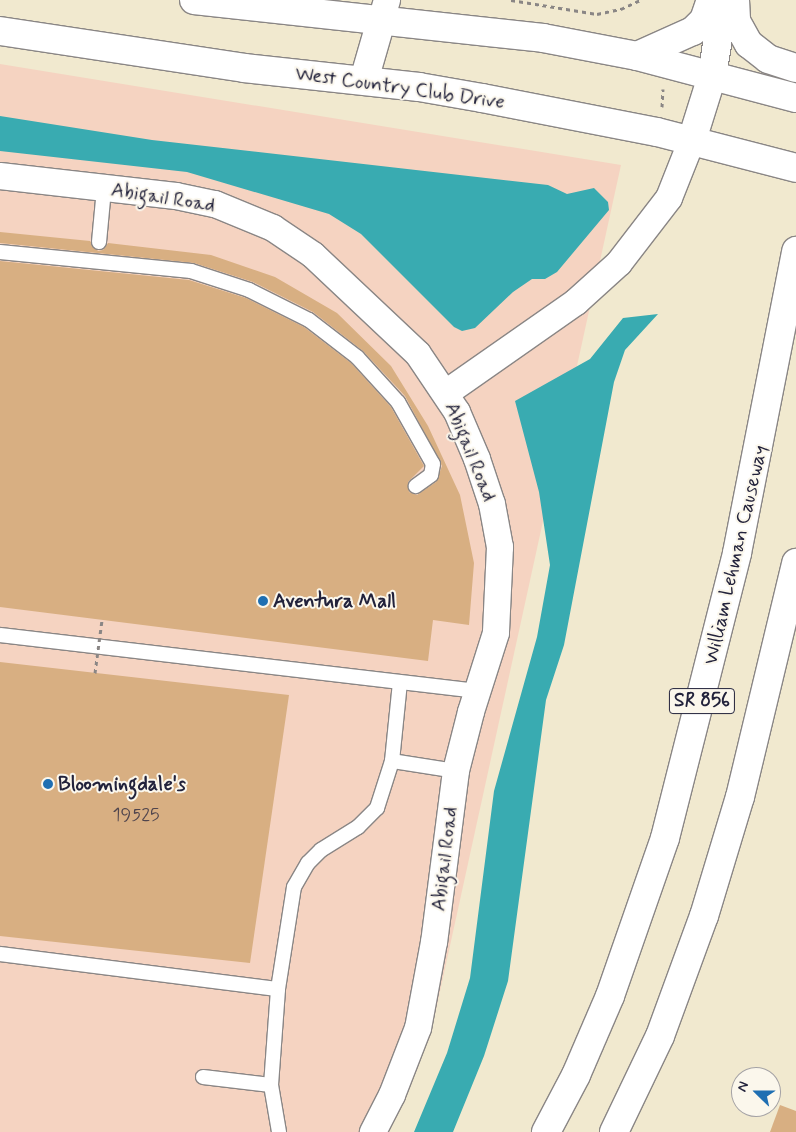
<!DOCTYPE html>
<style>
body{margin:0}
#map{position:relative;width:796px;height:1132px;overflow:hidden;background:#f1e9cf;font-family:Mynerve,sans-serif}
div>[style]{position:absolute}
.built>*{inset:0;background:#f5d3c1}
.water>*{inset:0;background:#39abb1}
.building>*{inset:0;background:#d8af82}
.path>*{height:3px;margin-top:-1.5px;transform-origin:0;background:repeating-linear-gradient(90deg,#8a8685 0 4px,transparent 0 8px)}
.roads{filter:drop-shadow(1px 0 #8a8685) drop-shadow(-1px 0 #8a8685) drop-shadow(0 1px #8a8685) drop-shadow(0 -1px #8a8685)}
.lane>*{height:14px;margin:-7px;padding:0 7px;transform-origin:7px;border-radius:7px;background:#fff}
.street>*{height:26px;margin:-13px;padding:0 13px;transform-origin:13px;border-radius:13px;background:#fff}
.secondary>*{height:28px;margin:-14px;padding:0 14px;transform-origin:14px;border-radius:14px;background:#fff}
.highway>*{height:28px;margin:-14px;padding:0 14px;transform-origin:14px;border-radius:14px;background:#fff}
.path-bridge>*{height:3px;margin-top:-1.5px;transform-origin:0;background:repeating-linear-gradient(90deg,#8a8685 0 4px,transparent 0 8px)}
.dots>*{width:14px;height:14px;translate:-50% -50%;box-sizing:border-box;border:2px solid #fbf7ec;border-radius:50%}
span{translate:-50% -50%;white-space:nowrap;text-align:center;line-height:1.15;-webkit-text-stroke:4px #fbf7ec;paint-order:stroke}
.number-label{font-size:18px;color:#50454d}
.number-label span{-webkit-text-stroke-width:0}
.shield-label span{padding:1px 4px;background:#fbf7ec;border:1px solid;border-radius:4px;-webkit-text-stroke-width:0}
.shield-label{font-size:19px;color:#22223b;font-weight:700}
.street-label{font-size:20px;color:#22223b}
.poi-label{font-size:20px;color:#22223b;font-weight:700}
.left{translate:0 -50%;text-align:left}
.north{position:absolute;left:731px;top:1067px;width:50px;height:50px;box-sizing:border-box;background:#fbf7ec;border:1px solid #a4a2a5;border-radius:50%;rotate:292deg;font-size:14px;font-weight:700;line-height:20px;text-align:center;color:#22223b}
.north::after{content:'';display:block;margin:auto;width:18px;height:22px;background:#1f6fb2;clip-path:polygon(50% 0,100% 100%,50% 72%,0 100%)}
</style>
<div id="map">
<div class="built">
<div style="clip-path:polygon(0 64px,621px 165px,430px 1037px,382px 1132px,0 1132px)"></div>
</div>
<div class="water">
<div style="clip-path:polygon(0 116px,152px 140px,548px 185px,567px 194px,594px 188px,608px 202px,609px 210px,557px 272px,545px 279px,532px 279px,513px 292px,475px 328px,462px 331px,454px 327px,361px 234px,329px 214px,187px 172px,0 151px)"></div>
<div style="clip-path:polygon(658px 314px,625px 350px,614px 382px,564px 645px,546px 700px,508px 981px,484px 1056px,453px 1132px,414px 1132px,447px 1053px,470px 978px,494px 791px,537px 637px,550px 565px,539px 492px,515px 401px,590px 359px,623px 318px)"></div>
</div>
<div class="building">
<div style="clip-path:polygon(0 232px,90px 241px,98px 251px,103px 250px,108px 243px,211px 255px,275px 277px,337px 313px,391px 366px,428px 426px,460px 495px,474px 563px,469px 625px,433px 620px,428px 661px,0 607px,0 261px,189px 280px,246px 298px,304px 327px,351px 363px,391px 407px,424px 466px,408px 482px,409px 492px,417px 495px,436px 482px,442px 466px,405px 396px,363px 351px,313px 312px,253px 282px,194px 263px,0 243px)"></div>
<div style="clip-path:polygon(0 662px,289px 695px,250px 963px,0 936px)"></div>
<div style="clip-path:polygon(780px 1105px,796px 1111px,796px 1132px,770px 1132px)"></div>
</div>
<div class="path">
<div style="left:511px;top:0;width:87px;rotate:9.2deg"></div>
<div style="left:597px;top:14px;width:25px;rotate:-12deg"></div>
<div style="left:621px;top:9px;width:21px;rotate:-25deg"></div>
<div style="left:662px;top:107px;width:18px;rotate:-87deg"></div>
</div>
<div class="roads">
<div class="lane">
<div style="left:99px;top:242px;width:53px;rotate:-84.6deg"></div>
<div style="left:0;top:252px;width:192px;rotate:5.7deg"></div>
<div style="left:191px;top:271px;width:61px;rotate:18.1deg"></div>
<div style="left:249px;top:290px;width:67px;rotate:26.6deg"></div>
<div style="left:309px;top:320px;width:61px;rotate:37.6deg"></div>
<div style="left:357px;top:357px;width:61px;rotate:47.7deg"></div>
<div style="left:398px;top:402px;width:71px;rotate:60.6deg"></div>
<div style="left:433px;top:464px;width:11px;rotate:100deg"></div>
<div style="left:431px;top:475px;width:19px;rotate:144deg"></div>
<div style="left:0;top:635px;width:480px;rotate:6.7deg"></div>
<div style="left:392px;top:761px;width:65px;rotate:8.9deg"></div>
<div style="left:0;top:954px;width:280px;rotate:7.2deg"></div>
<div style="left:203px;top:1077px;width:68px;rotate:6.7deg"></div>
<div style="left:271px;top:1085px;width:48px;rotate:80.3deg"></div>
<div style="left:271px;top:1085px;width:96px;rotate:-85.8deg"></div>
<div style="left:278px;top:989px;width:103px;rotate:-81.1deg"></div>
<div style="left:294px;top:887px;width:28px;rotate:-60deg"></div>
<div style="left:308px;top:863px;width:18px;rotate:-45deg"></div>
<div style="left:321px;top:850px;width:44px;rotate:-31.9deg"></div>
<div style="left:358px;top:827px;width:27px;rotate:-45deg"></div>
<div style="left:377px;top:808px;width:49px;rotate:-72.3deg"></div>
<div style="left:392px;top:761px;width:79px;rotate:-84.2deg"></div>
</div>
<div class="street">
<div style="left:381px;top:21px;width:22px;rotate:-74deg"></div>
<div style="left:0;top:176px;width:177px;rotate:6.5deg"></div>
<div style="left:176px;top:196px;width:40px;rotate:12deg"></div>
<div style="left:215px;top:204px;width:63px;rotate:22.5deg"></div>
<div style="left:273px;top:228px;width:48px;rotate:34deg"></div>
<div style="left:313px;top:255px;width:144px;rotate:43.3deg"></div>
<div style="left:418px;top:354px;width:70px;rotate:56.1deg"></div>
<div style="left:457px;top:412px;width:51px;rotate:66.9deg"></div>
<div style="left:477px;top:459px;width:47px;rotate:71.6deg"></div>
<div style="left:492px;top:504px;width:44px;rotate:79.5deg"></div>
<div style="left:500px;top:547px;width:86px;rotate:92.7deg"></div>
<div style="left:496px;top:633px;width:83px;rotate:107.6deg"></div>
<div style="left:471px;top:712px;width:61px;rotate:104.3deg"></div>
<div style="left:456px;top:771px;width:172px;rotate:97.3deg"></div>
<div style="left:434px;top:942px;width:87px;rotate:100.5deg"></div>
<div style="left:418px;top:1028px;width:72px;rotate:111.2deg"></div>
<div style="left:392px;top:1095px;width:42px;rotate:117.2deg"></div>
<div style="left:446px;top:393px;width:159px;rotate:-35deg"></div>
<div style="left:576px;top:302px;width:58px;rotate:-42.2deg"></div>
<div style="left:619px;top:263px;width:82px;rotate:-52.4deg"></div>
<div style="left:669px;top:198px;width:62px;rotate:-68.4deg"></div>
</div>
<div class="secondary">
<div style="left:194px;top:0;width:351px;rotate:6.2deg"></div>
<div style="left:543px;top:38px;width:96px;rotate:10.8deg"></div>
<div style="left:637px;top:56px;width:164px;rotate:14.8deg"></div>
<div style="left:735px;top:0;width:21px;rotate:87deg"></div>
<div style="left:736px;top:21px;width:26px;rotate:61deg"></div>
<div style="left:749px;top:44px;width:24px;rotate:38deg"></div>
<div style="left:768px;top:59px;width:29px;rotate:18deg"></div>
<div style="left:0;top:31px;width:247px;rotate:8.6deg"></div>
<div style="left:244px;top:68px;width:176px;rotate:6.2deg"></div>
<div style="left:419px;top:87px;width:64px;rotate:9.9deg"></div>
<div style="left:482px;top:98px;width:178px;rotate:11deg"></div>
<div style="left:657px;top:132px;width:144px;rotate:14.5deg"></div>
<div style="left:637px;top:56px;width:61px;rotate:-24.1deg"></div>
<div style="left:693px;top:31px;width:16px;rotate:-45deg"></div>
<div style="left:704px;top:20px;width:21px;rotate:-71deg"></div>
<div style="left:364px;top:80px;width:61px;rotate:-73.9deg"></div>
<div style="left:692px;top:140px;width:67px;rotate:-72.6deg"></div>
<div style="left:712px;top:76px;width:77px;rotate:-81deg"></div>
</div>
<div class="highway">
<div style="left:546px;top:1132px;width:64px;rotate:-62.2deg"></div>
<div style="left:576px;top:1075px;width:86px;rotate:-66.7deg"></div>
<div style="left:610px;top:996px;width:167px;rotate:-70.8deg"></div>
<div style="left:665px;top:838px;width:294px;rotate:-75.8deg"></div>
<div style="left:737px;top:553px;width:308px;rotate:-78.9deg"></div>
<div style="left:614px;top:1132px;width:106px;rotate:-64.4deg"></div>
<div style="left:660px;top:1036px;width:128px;rotate:-69.9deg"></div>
<div style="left:704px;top:916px;width:124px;rotate:-73.2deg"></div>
<div style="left:740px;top:797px;width:241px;rotate:-76.5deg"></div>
</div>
</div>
<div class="path-bridge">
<div style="left:95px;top:673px;width:53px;rotate:-82.5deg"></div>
</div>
<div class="dots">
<div style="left:263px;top:601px;background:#1f6fb2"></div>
<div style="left:48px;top:784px;background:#1f6fb2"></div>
</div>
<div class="number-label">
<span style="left:136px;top:815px">19525</span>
</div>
<div class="shield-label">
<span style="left:702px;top:701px">SR 856</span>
</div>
<div class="street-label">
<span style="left:400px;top:88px;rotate:8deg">West Country Club Drive</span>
<span style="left:163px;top:198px;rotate:9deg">Abigail Road</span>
<span style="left:470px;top:452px;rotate:68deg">Abigail Road</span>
<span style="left:736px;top:555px;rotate:-77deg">William Lehman Causeway</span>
<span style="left:445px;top:859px;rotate:-83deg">Abigail Road</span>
</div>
<div class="poi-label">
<span class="left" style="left:273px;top:601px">Aventura Mall</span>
<span class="left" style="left:58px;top:784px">Bloomingdale's</span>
</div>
<div class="north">N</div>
</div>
